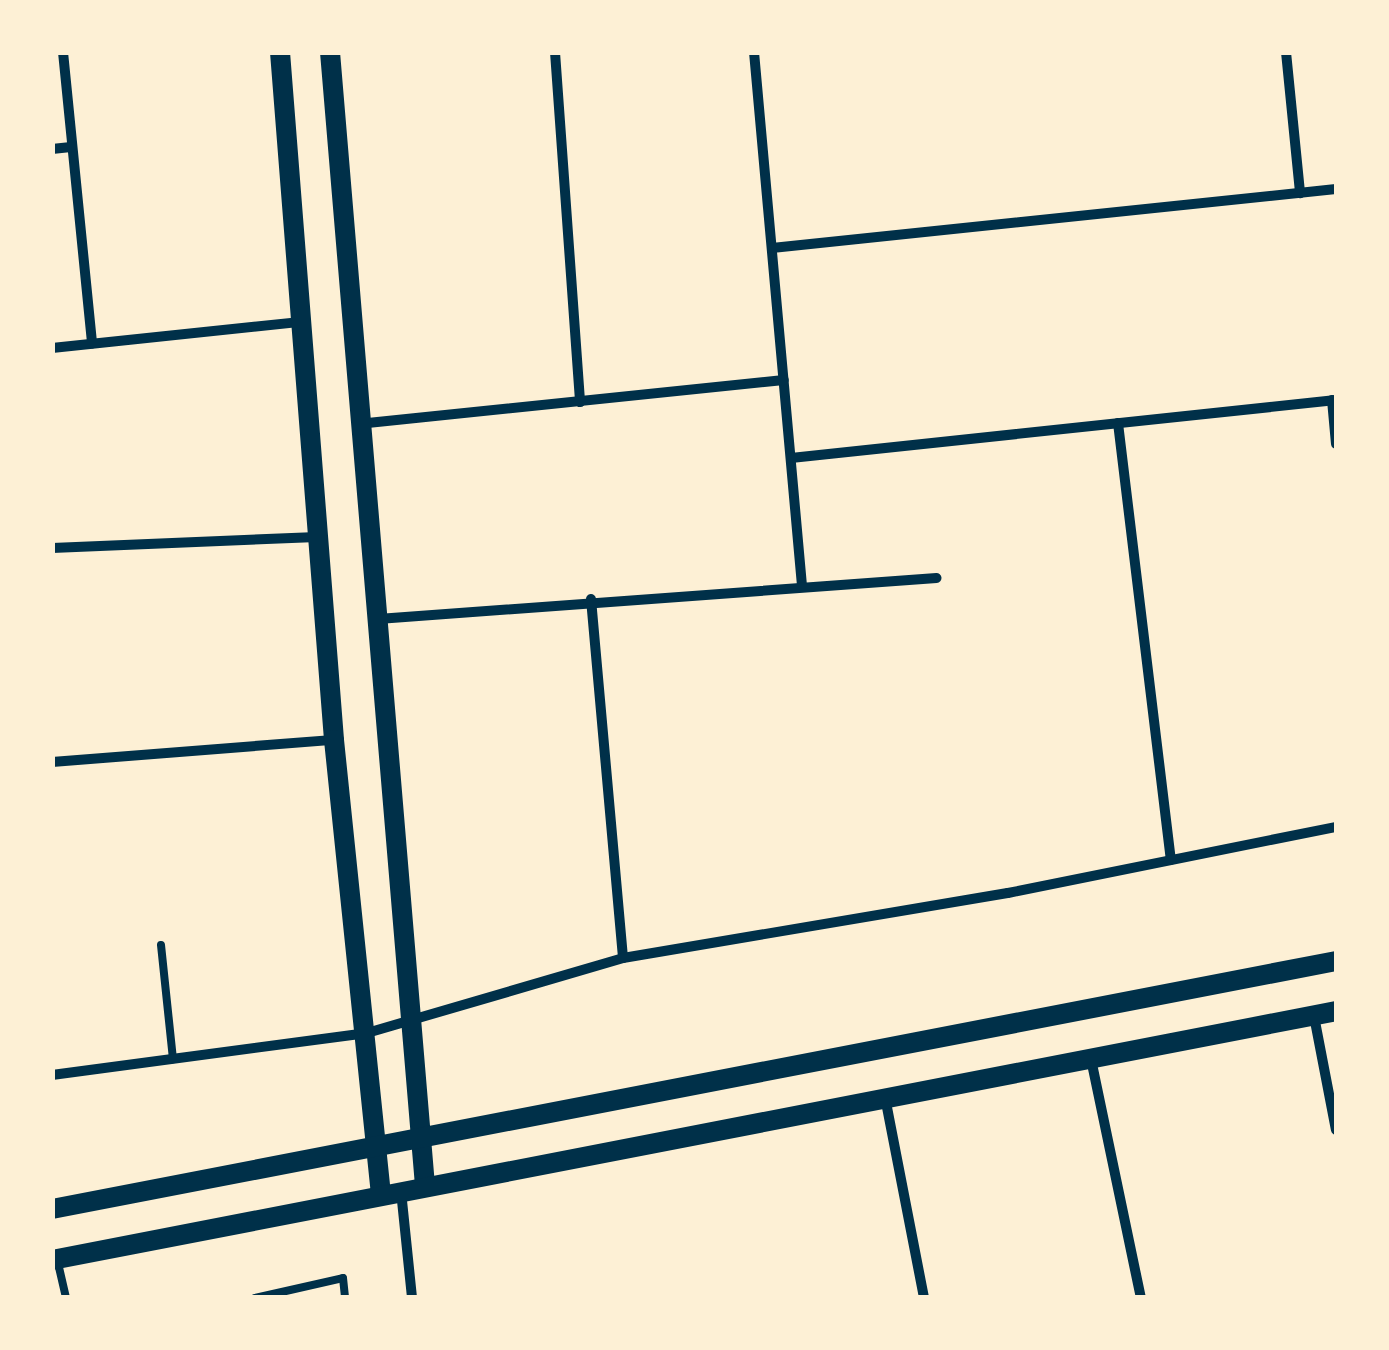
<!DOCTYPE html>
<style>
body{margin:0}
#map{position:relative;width:1389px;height:1350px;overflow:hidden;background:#fdf0d5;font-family:"PT Serif",serif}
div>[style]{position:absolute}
.service>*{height:8px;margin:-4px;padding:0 4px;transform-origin:4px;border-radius:4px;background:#003049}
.minor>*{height:10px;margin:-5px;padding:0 5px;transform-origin:5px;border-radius:5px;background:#003049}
.secondary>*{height:20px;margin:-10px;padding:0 10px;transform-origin:10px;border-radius:10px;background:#003049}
span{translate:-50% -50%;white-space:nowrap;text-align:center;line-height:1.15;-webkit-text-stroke:10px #fdf0d5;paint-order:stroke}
.frame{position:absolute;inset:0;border:55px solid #fdf0d5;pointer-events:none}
</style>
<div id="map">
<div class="service">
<div style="left:161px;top:945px;width:115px;rotate:84deg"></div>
<div style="left:58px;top:1263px;width:36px;rotate:77deg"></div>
<div style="left:255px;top:1298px;width:90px;rotate:-12.8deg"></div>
<div style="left:343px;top:1278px;width:20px;rotate:84deg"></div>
</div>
<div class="minor">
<div style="left:63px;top:52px;width:293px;rotate:84.3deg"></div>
<div style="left:555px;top:52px;width:351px;rotate:85.9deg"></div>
<div style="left:754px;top:52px;width:536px;rotate:84.86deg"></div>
<div style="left:1286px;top:52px;width:142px;rotate:84.3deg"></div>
<div style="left:52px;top:149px;width:19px;rotate:-6deg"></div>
<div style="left:772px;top:248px;width:567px;rotate:-5.97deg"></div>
<div style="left:52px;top:348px;width:250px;rotate:-6deg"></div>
<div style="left:1332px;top:400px;width:44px;rotate:84.8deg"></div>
<div style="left:1118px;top:423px;width:440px;rotate:83.1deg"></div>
<div style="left:358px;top:424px;width:428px;rotate:-5.9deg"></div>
<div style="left:791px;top:458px;width:548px;rotate:-6.07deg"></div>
<div style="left:52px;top:548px;width:265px;rotate:-2.4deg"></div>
<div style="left:591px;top:599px;width:360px;rotate:84.9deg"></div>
<div style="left:378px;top:619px;width:560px;rotate:-4.2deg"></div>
<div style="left:52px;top:762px;width:282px;rotate:-4.5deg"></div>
<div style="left:1314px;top:1016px;width:116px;rotate:79.1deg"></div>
<div style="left:1091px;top:1059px;width:244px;rotate:78.2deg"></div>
<div style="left:52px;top:1075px;width:318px;rotate:-7.6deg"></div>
<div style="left:367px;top:1033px;width:267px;rotate:-16.3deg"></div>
<div style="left:623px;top:958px;width:390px;rotate:-9.6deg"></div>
<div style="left:1008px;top:893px;width:335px;rotate:-11.4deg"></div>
<div style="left:885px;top:1097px;width:205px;rotate:79deg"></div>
<div style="left:401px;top:1191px;width:108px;rotate:84.1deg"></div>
</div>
<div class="secondary">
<div style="left:280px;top:52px;width:690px;rotate:85.51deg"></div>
<div style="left:334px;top:740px;width:455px;rotate:84.1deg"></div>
<div style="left:330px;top:52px;width:1138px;rotate:85.21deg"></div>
<div style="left:52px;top:1209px;width:1308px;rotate:-10.93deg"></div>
<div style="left:52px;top:1260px;width:1308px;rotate:-10.97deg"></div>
</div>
<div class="frame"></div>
</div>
